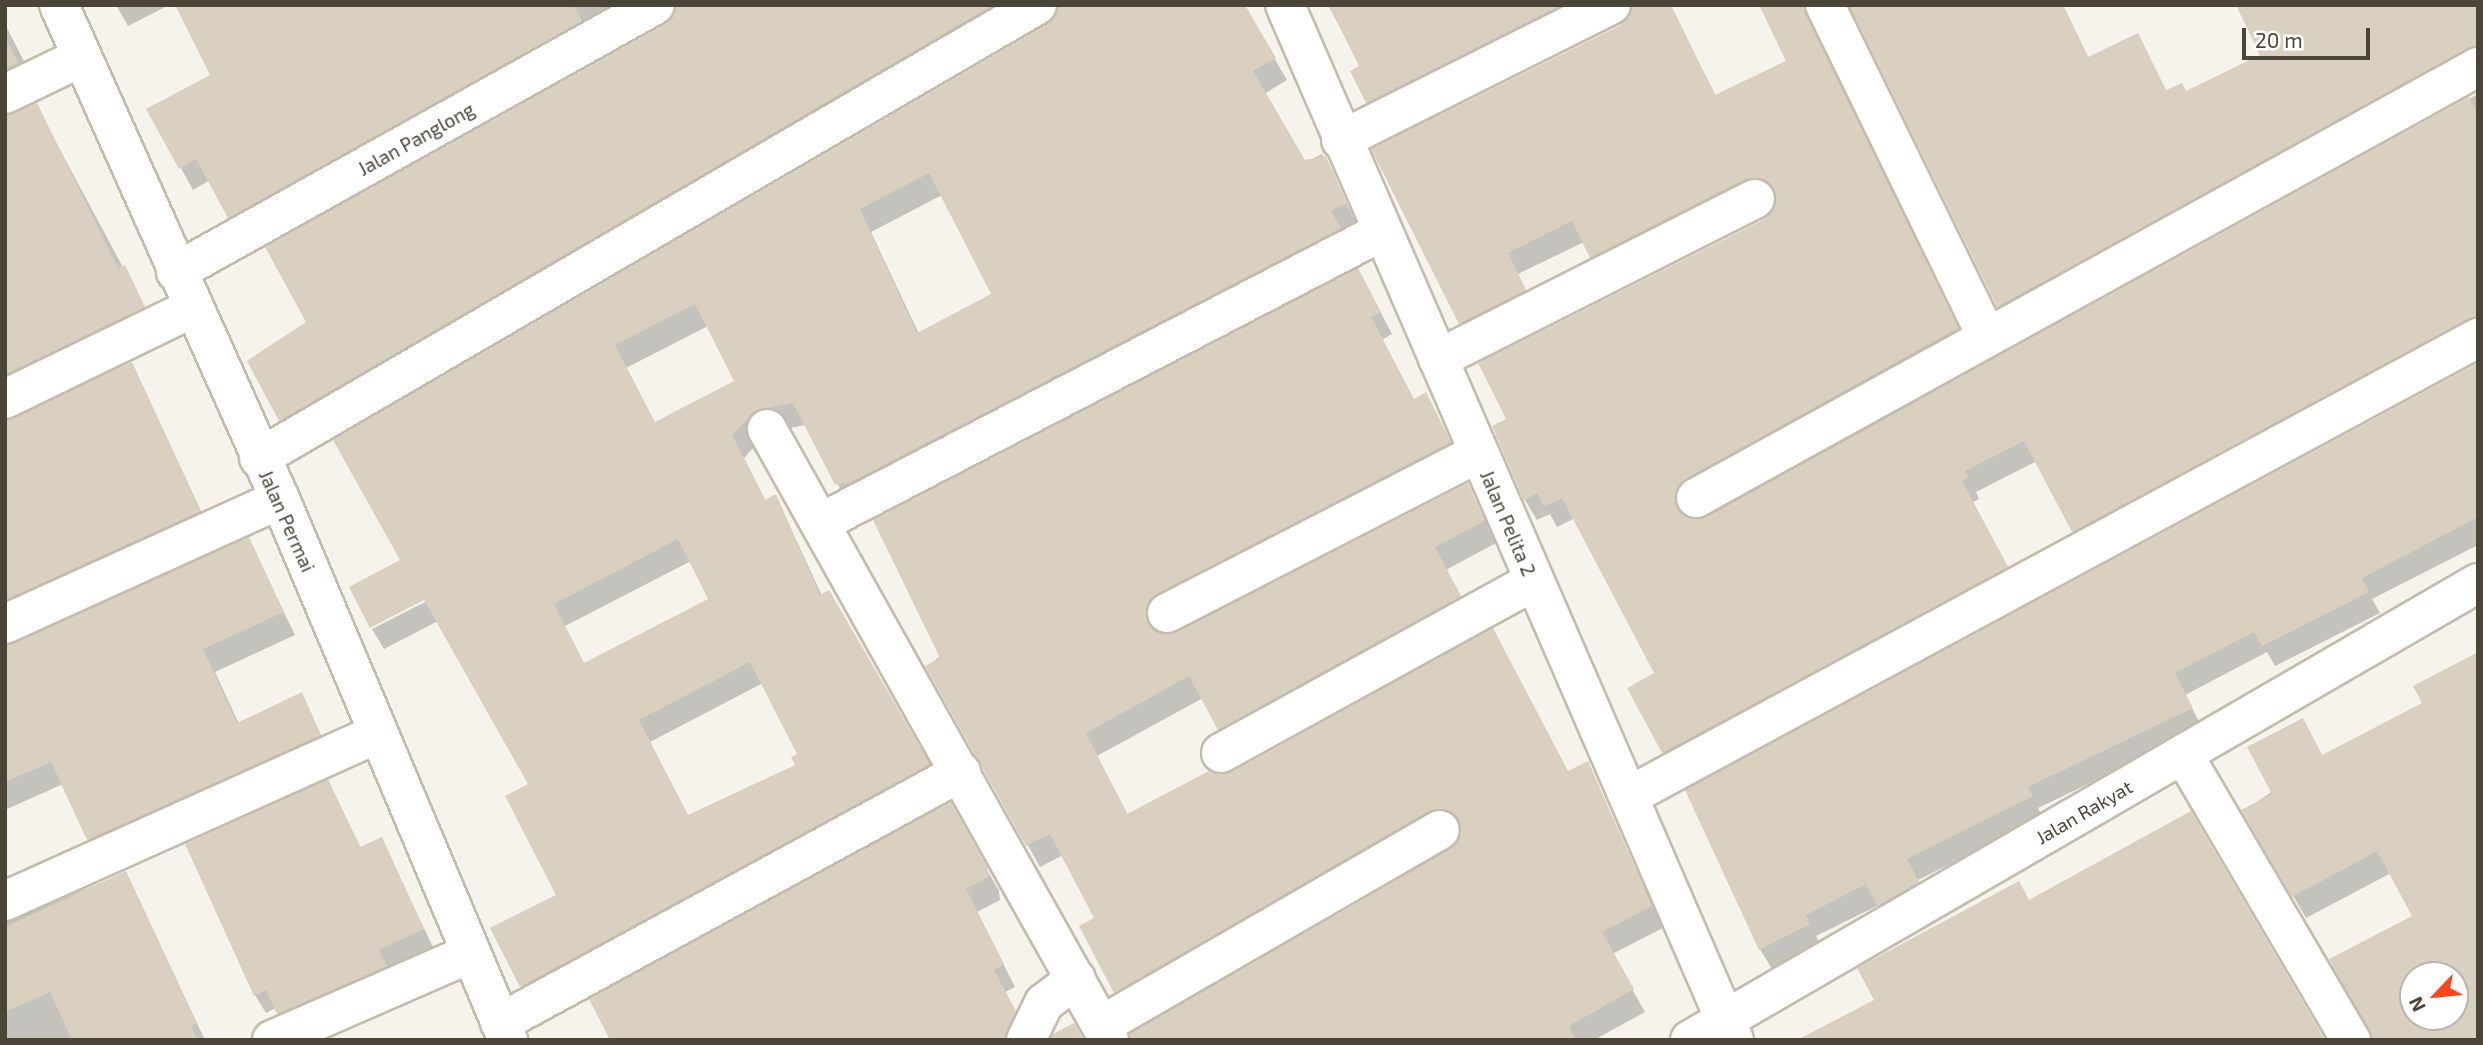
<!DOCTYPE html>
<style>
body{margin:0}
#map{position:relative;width:2483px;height:1045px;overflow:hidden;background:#f6f3ec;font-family:"Exo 2",sans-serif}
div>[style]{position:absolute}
.shadow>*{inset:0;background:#0003}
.building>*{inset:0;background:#d9d0c0}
.roads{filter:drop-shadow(2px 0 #c3bcad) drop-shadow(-2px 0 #c3bcad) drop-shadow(0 2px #c3bcad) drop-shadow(0 -2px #c3bcad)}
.minor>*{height:38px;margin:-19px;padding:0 19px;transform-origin:19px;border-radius:19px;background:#fff}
span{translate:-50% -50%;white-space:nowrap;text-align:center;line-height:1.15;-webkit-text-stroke:6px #fff;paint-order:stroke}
.street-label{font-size:19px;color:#4b4538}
.frame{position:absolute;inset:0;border:7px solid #4b4538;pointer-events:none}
.north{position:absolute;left:2399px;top:961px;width:70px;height:70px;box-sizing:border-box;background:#fff;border:2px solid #b7b5af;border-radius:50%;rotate:244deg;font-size:19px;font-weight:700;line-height:28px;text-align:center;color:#4b4538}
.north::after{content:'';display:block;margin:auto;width:24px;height:32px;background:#ff451a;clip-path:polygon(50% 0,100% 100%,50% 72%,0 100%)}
.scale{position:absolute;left:2242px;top:28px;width:128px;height:32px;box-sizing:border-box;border:4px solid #4b4538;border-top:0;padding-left:9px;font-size:21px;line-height:24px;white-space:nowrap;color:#4b4538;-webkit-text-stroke:5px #fff;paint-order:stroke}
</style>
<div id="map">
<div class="shadow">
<div style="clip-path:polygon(116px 5px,169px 5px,128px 26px)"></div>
<div style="clip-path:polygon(evenodd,177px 5px,1234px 5px,1251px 19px,1287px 80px,1264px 94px,1304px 163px,1322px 154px,1358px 226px,850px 507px,806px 425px,768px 432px,744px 458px,766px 502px,776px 496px,822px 596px,828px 592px,941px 787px,535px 1008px,493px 929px,558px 895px,531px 784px,438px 621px,384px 649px,372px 629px,433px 598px,403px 561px,335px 441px,1049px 25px,1058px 7px,1039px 8px,294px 442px,249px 362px,308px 322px,667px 26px,676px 8px,657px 7px,242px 239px,210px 180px,193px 190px,149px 110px,212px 76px,177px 5px,942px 195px,994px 295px,919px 334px,871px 232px,942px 195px,177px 5px,708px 326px,737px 382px,655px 424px,626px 368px,708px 326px,177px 5px,691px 561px,711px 600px,585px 665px,565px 626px,691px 561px,177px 5px,763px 683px,799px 755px,797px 766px,688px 816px,650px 742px,763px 683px)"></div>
<div style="clip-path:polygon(1328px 5px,1585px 5px,1379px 123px,1367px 102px,1361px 67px)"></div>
<div style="clip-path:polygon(1761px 5px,1836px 5px,1818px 13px,1816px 37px,1969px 350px,1697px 500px,1686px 519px,1695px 522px,2478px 94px,2478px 340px,2086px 552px,2037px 461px,1976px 492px,1979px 499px,1973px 502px,2019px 588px,1676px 773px,1629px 688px,1656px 674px,1575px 518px,1557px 527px,1550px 514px,1537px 520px,1525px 500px,1508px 420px,1766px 220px,1776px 201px,1758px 200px,1603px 278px,1584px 242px,1518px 274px,1536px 312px,1473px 344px,1374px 150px,1674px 14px,1716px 96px,1789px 62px)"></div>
<div style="clip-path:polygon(1843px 5px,2063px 5px,2089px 59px,2167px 92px,2186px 93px,2478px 5px,2478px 69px,2010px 327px,1856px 14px)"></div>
<div style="clip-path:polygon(5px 24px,35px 83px,5px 100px)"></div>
<div style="clip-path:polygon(36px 105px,156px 329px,5px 405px,5px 117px)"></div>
<div style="clip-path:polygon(1370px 292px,1392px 334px,1382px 340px,1414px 400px,1426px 395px,1462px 465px,1160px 624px,1159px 634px,1177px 634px,1468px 485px,1496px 543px,1446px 570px,1472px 619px,1232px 751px,1203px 698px,1097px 756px,1128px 815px,1568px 773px,1587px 763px,1663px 928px,1612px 954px,1645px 1012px,1594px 1040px,1131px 1040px,1460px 842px,1460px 833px,1454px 829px,1128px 1014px,1115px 992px,1097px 919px,1063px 855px,1040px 867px,927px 667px)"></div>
<div style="clip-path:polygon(131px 364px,212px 534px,5px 630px,5px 422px)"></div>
<div style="clip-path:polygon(2478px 365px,2478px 545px,2372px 599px,2380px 613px,2275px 666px,2267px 652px,2185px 695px,2203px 729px,2038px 808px,2043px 818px,1918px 880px,1930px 903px,1891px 926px,1879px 905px,1816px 936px,1821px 945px,1772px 969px,1760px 949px)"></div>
<div style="clip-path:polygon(248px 539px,295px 635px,215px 672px,239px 724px,301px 695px,332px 757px,101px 861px,63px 784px,5px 810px,5px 647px)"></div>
<div style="clip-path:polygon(evenodd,2424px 704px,2478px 1040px,2372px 1040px,2414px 917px,2391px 873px,2306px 918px,2244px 811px,2322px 757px,2424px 704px,2413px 975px,2455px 975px,2455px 1017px,2413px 1017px,2413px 975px)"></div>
<div style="clip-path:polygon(328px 782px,361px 848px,381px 839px,433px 947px,388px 968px,396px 984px,289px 1031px,276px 1008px,266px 1013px,255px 995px)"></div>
<div style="clip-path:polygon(950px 805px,999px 891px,1000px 900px,977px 912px,1015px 987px,1005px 992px,1024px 1040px,612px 1040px)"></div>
<div style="clip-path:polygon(125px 873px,205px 1040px,5px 1040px,5px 922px)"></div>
</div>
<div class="building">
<div style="clip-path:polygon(175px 5px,574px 5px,582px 21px,228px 218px,196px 159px,179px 169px,146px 109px,210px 75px)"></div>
<div style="clip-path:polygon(677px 5px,993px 5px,279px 421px,247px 361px,306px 322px,265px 247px,666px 24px)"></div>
<div style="clip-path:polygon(evenodd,1059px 5px,1245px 5px,1276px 58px,1253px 71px,1305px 160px,1326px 156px,1347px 203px,1331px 211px,1341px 228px,853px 481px,835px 485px,793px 403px,756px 410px,732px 435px,765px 500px,776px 494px,820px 595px,829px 590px,930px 764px,520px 987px,490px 928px,556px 895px,505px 796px,528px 784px,424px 600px,370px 628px,349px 587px,400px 560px,333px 440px,1048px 24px,1059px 5px,929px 173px,991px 294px,917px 333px,860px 209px,929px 173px,1059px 5px,695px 304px,734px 381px,655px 422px,615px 345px,695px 304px,1059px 5px,678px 539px,708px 599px,584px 663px,554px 604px,678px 539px,1059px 5px,750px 662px,797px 754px,791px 757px,795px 765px,688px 815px,639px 720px,750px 662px)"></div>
<div style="clip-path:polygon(1329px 5px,1562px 5px,1366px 103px,1350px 71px,1359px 66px)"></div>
<div style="clip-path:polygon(1633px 5px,1671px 5px,1715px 95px,1786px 61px,1759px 5px,1803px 5px,1958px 328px,1685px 479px,1674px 498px,1685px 517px,1707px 517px,2469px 97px,2478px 115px,2478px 316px,2072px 532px,2024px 441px,1965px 471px,1969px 477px,1962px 481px,2008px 567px,1662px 753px,1627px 688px,1654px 673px,1562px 498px,1544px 507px,1537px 493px,1524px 501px,1492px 426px,1506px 419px,1478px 363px,1765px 219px,1774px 210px,1775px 190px,1766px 180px,1745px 179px,1590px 258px,1572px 221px,1508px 253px,1526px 290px,1459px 324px,1371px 149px,1621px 25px)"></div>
<div style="clip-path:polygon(1849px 5px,2063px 5px,2088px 57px,2138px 33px,2166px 90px,2182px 83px,2186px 91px,2260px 55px,2236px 5px,2478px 5px,2478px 45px,1997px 307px)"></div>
<div style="clip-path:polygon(5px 36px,18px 63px,5px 70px)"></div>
<div style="clip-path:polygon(37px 103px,118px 268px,125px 265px,145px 307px,6px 374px,5px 116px)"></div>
<div style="clip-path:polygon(1358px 268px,1381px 312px,1371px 317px,1414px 399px,1426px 392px,1451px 442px,1157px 594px,1148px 602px,1147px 622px,1156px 632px,1177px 632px,1468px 483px,1485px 521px,1435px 547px,1461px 596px,1218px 730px,1189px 676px,1086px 733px,1127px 814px,1209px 771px,1232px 772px,1493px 628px,1568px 771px,1588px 761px,1652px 906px,1602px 932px,1634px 989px,1569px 1026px,1576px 1040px,1131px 1040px,1129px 1034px,1451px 849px,1459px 840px,1459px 820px,1450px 811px,1429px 811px,1114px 993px,1079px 926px,1094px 918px,1050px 834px,1026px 846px,925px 666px,940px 658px,873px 520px)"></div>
<div style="clip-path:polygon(132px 362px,201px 511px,5px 600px,5px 421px)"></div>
<div style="clip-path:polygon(2478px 363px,2478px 517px,2362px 578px,2369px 592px,2262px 646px,2254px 632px,2175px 673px,2193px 708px,2028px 787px,2033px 796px,1907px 859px,1919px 882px,1877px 906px,1866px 884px,1806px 915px,1810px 924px,1759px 950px,1685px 790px)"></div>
<div style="clip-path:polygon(249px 537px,284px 612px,203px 649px,237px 723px,302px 692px,321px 735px,87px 840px,51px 762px,5px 782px,5px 645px)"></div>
<div style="clip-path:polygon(evenodd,2478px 652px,2478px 1040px,2373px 1040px,2329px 959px,2412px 916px,2377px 851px,2292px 897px,2241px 810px,2272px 794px,2247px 747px,2303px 718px,2322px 755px,2422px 703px,2413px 686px,2478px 652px,2413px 975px,2455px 975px,2455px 1017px,2413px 1017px,2413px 975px)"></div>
<div style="clip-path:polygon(328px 779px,360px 847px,382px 837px,424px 929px,379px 950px,387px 966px,277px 1014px,266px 990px,254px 996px,185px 844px)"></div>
<div style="clip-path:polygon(951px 802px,987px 867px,989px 877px,966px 889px,1004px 964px,994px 970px,1016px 1011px,1004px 1040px,610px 1040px,589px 999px)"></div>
<div style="clip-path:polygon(2191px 811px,2325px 1040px,1797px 1040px,1874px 1000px,1857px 968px,2019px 881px,2029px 900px)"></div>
<div style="clip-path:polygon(126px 871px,197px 1023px,191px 1026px,198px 1040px,72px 1040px,50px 992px,5px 1012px,5px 927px)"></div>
<div style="clip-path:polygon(1074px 1023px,1084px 1040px,1050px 1040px,1053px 1034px)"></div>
</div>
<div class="roads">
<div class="minor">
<div style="left:59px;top:5px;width:541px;rotate:65.9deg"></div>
<div style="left:280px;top:499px;width:587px;rotate:67.15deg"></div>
<div style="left:1285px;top:5px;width:1128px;rotate:66.55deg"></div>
<div style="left:1825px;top:5px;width:367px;rotate:64deg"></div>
<div style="left:5px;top:94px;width:85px;rotate:-25.7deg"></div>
<div style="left:1341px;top:140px;width:302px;rotate:-26.6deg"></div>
<div style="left:176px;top:272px;width:548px;rotate:-29.14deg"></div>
<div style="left:1438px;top:359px;width:355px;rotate:-26.8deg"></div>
<div style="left:5px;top:399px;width:208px;rotate:-25.9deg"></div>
<div style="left:767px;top:429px;width:700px;rotate:60.76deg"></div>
<div style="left:259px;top:458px;width:900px;rotate:-30.21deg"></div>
<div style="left:1696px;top:498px;width:893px;rotate:-28.86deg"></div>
<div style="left:822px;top:522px;width:628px;rotate:-27.42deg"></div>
<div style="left:1167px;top:613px;width:350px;rotate:-27.2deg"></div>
<div style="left:5px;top:624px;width:302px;rotate:-24.4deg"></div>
<div style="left:1221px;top:753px;width:357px;rotate:-28.8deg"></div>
<div style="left:2183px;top:754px;width:332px;rotate:59.6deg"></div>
<div style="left:1629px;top:796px;width:965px;rotate:-28.35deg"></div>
<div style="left:5px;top:901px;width:407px;rotate:-24.2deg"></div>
<div style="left:500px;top:1023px;width:525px;rotate:-28.57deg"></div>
<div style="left:1102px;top:1025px;width:390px;rotate:-30deg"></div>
<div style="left:272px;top:1040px;width:215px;rotate:-23.6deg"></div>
<div style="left:1026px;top:1040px;width:41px;rotate:-64.1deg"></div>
<div style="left:1044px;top:1003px;width:40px;rotate:-37deg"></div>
<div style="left:1690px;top:1040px;width:911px;rotate:-30.11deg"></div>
</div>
</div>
<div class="street-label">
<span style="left:416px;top:139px;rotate:-29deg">Jalan Panglong</span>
<span style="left:287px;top:521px;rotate:66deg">Jalan Permai</span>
<span style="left:1508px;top:523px;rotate:67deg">Jalan Pelita 2</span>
<span style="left:2084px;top:812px;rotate:-30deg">Jalan Rakyat</span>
</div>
<div class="frame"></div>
<div class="north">N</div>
<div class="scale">20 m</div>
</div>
